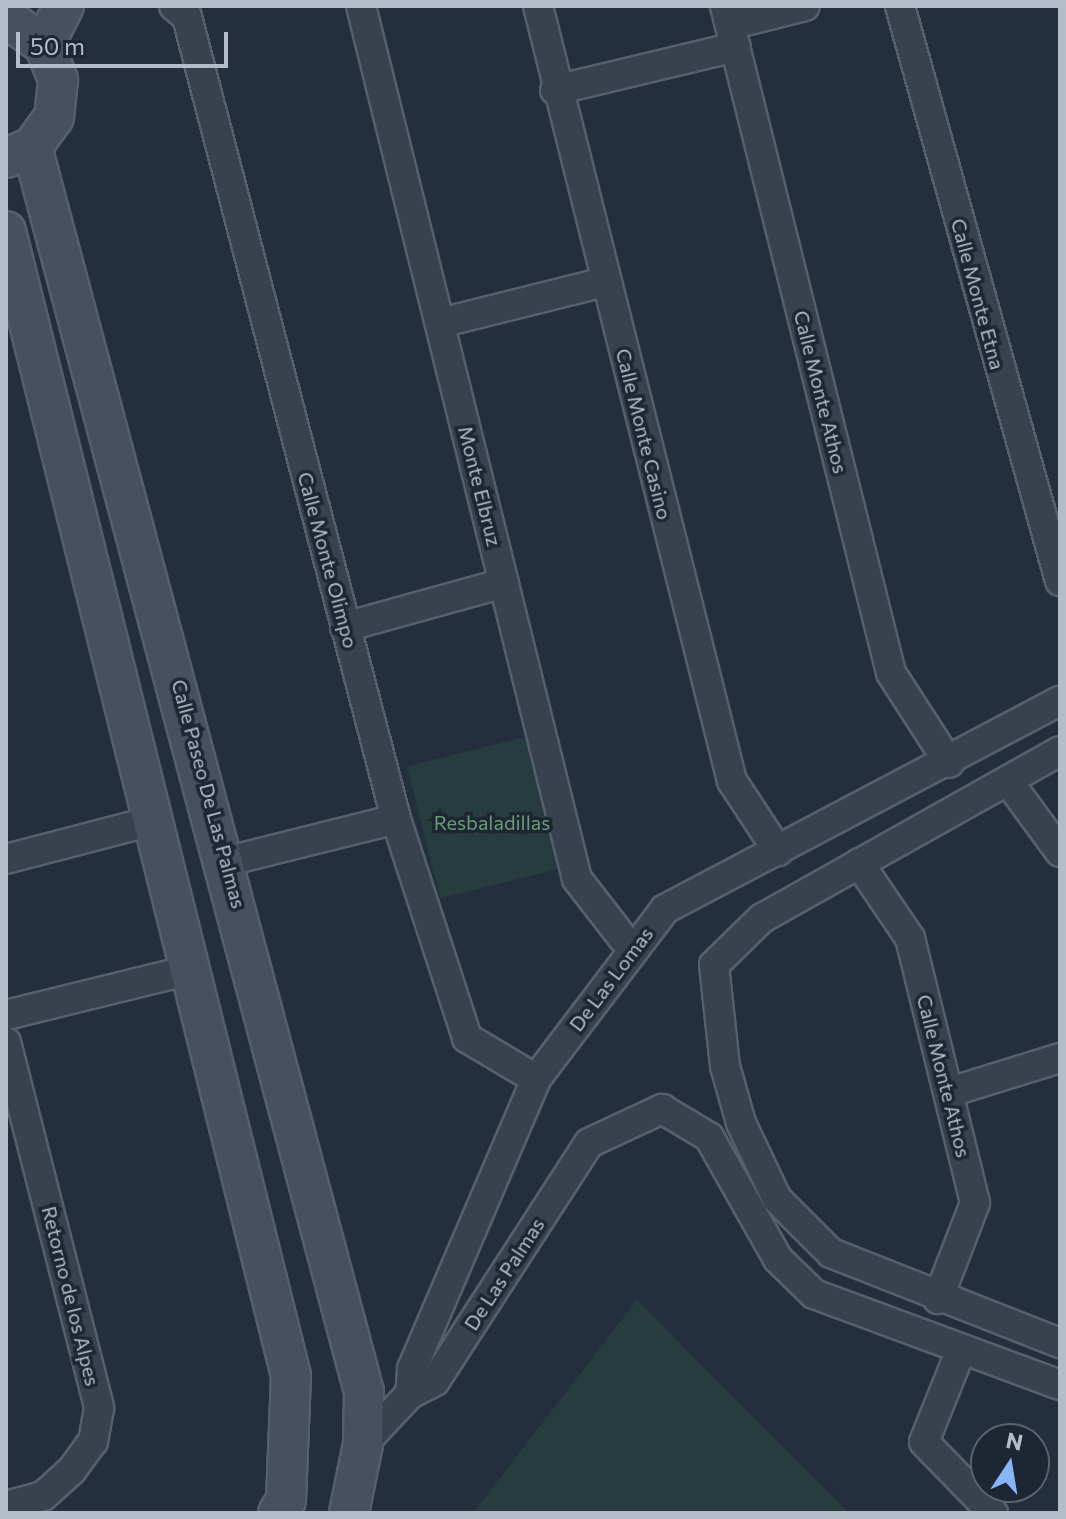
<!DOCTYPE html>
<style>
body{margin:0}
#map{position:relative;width:1066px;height:1519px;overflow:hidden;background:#242f3e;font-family:Commissioner,sans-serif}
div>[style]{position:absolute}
.green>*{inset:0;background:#263c3f;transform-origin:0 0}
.roads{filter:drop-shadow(2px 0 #565f6c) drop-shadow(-2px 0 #565f6c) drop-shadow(0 2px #565f6c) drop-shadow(0 -2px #565f6c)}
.street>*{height:28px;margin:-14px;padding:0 14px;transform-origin:14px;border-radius:14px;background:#38414e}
.secondary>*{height:38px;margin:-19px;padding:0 19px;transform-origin:19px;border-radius:19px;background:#465061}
span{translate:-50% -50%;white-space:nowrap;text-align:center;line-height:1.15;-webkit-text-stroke:7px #1d2633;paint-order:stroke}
.street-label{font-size:20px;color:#b4bcc9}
.park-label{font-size:20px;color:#6b9a76}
.frame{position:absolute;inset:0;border:8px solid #b4bcc9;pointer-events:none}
.north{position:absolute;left:970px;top:1423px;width:80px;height:80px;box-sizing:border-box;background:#1d2633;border:2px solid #59626f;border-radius:50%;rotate:12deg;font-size:22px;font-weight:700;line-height:32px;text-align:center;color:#b4bcc9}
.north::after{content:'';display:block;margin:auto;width:28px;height:36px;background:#8ab4f8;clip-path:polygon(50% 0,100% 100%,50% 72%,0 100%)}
.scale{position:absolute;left:16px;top:32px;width:212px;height:36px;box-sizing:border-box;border:4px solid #b4bcc9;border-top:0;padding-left:10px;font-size:24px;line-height:28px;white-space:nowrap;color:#b4bcc9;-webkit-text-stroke:6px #1d2633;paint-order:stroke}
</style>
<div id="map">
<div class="green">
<div style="left:541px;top:733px;width:136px;height:138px;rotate:76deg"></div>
<div style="clip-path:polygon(637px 1300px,849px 1513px,473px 1513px)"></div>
</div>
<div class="roads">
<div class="street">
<div style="left:174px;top:6px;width:17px;rotate:40deg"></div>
<div style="left:187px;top:17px;width:829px;rotate:75.39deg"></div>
<div style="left:396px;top:819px;width:230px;rotate:72deg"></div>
<div style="left:467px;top:1038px;width:80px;rotate:30.7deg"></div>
<div style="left:361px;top:6px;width:899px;rotate:76.1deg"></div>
<div style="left:577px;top:879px;width:90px;rotate:52.2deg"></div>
<div style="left:538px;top:6px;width:799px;rotate:75.95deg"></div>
<div style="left:732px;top:781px;width:84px;rotate:56.7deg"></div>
<div style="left:725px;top:6px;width:687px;rotate:76.02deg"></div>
<div style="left:891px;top:673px;width:107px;rotate:57.2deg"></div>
<div style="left:900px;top:6px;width:597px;rotate:74.45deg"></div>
<div style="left:730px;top:25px;width:77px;rotate:-14.2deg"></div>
<div style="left:555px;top:90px;width:186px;rotate:-13.4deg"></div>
<div style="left:440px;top:323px;width:170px;rotate:-14deg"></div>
<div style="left:345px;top:627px;width:165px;rotate:-15.5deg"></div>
<div style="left:1060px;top:751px;width:342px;rotate:150.7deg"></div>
<div style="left:762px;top:918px;width:67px;rotate:135.6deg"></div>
<div style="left:714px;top:965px;width:102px;rotate:83.8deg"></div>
<div style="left:725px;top:1066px;width:59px;rotate:74.3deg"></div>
<div style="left:741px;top:1123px;width:84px;rotate:64.7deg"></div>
<div style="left:777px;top:1199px;width:76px;rotate:45deg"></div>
<div style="left:831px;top:1253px;width:246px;rotate:21.5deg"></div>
<div style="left:1008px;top:781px;width:88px;rotate:53.8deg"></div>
<div style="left:6px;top:859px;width:151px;rotate:-14.6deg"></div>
<div style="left:228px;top:861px;width:173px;rotate:-14deg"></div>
<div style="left:859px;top:863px;width:91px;rotate:55.8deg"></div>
<div style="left:910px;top:938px;width:273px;rotate:76.2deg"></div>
<div style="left:975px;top:1203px;width:103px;rotate:111.1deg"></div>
<div style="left:6px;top:1015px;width:188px;rotate:-13.8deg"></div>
<div style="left:6px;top:1042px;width:378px;rotate:75.7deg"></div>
<div style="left:99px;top:1408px;width:34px;rotate:100deg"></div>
<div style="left:93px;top:1441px;width:36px;rotate:126deg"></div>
<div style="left:72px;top:1470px;width:39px;rotate:138deg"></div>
<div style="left:43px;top:1496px;width:38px;rotate:165deg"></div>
<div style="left:950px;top:1092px;width:115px;rotate:-17.2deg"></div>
<div style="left:961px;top:1350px;width:99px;rotate:111.9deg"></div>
<div style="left:924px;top:1442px;width:99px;rotate:45.8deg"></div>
<div style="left:410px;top:1394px;width:28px;rotate:-27deg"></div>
<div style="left:435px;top:1381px;width:283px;rotate:-57.1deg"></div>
<div style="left:589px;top:1143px;width:81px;rotate:-25deg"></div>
<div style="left:662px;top:1109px;width:55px;rotate:30.8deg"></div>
<div style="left:709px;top:1137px;width:140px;rotate:60.5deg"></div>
<div style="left:778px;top:1259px;width:50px;rotate:44.2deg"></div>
<div style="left:814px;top:1294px;width:262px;rotate:20.3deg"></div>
<div style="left:363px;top:1444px;width:69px;rotate:-46.8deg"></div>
<div style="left:410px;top:1394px;width:25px;rotate:-85deg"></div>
<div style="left:412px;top:1369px;width:315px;rotate:-66.8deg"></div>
<div style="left:536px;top:1079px;width:213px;rotate:-52.8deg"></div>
<div style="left:665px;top:909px;width:446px;rotate:-27.8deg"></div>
</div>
<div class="secondary">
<div style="left:6px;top:18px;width:47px;rotate:35.4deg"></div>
<div style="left:44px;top:45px;width:38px;rotate:68deg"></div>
<div style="left:58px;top:80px;width:37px;rotate:96deg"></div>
<div style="left:54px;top:117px;width:37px;rotate:126deg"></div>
<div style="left:32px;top:147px;width:28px;rotate:157deg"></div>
<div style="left:44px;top:45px;width:44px;rotate:-62.9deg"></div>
<div style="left:32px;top:147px;width:1289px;rotate:75.07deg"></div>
<div style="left:364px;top:1392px;width:52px;rotate:91.1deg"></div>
<div style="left:363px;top:1444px;width:70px;rotate:101.5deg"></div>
<div style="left:6px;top:231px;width:1180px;rotate:76.02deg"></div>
<div style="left:291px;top:1376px;width:124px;rotate:92.3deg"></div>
<div style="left:286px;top:1500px;width:15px;rotate:122deg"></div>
</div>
</div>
<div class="street-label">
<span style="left:978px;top:294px;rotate:75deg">Calle Monte Etna</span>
<span style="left:821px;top:392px;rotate:76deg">Calle Monte Athos</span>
<span style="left:644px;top:434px;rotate:76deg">Calle Monte Casino</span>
<span style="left:480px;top:486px;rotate:76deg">Monte Elbruz</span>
<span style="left:328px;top:560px;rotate:75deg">Calle Monte Olimpo</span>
<span style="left:209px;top:794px;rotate:75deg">Calle Paseo De Las Palmas</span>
<span style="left:611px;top:979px;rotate:-53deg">De Las Lomas</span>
<span style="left:944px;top:1076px;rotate:76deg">Calle Monte Athos</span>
<span style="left:504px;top:1274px;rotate:-57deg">De Las Palmas</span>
<span style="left:71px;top:1296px;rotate:76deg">Retorno de los Alpes</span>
</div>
<div class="park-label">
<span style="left:492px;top:822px">Resbaladillas</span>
</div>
<div class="frame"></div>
<div class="north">N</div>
<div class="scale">50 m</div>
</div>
